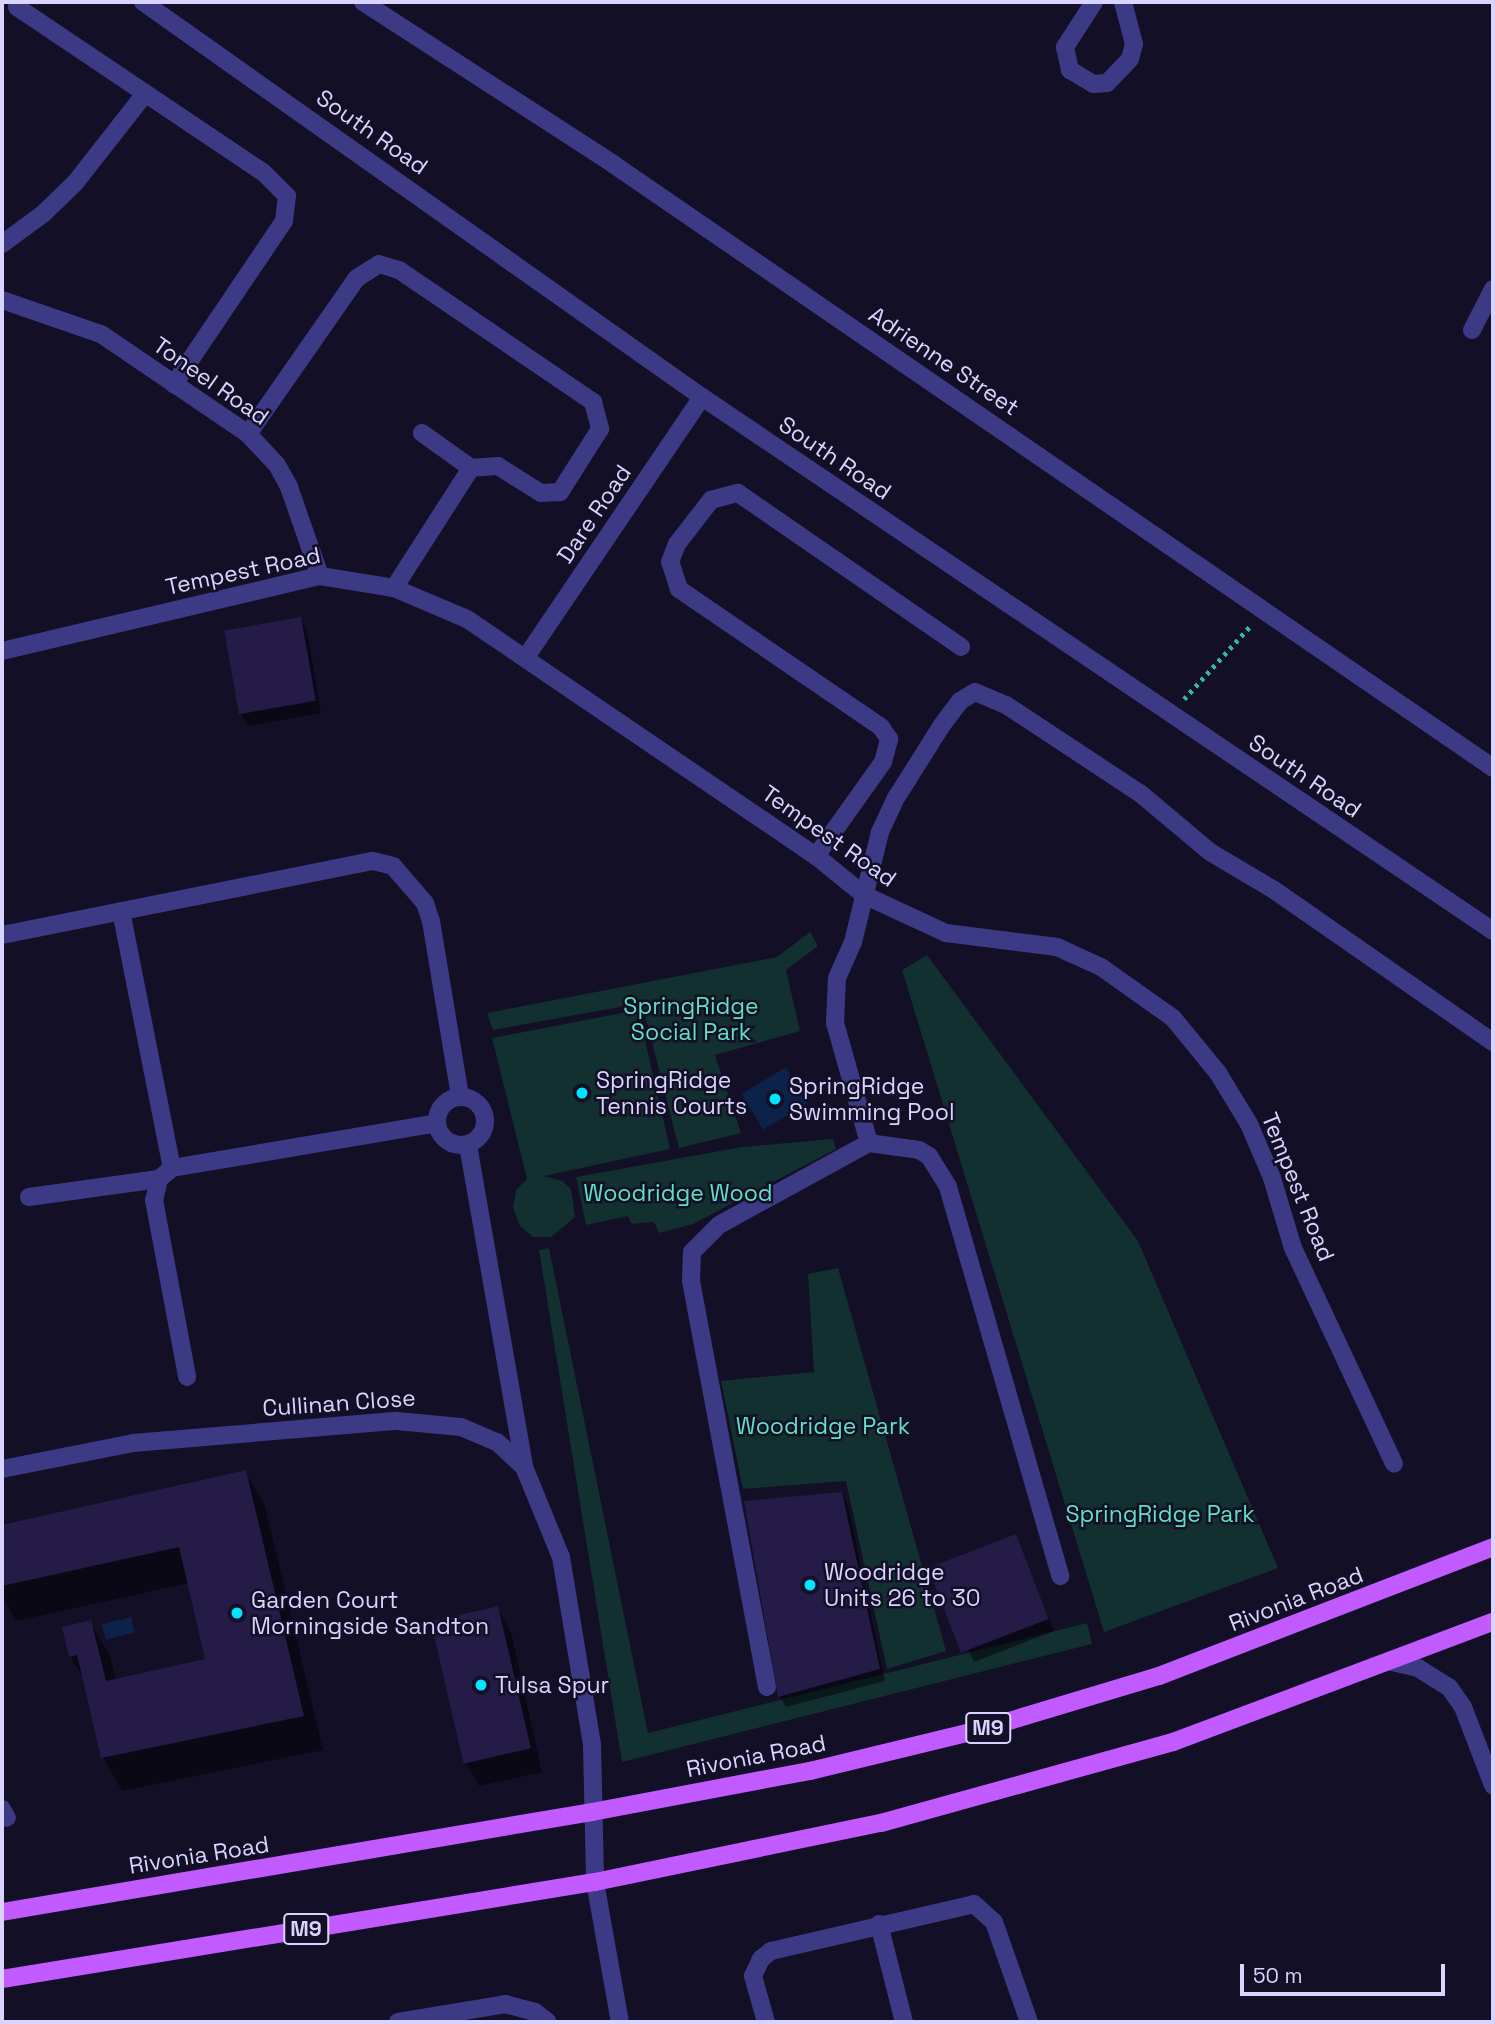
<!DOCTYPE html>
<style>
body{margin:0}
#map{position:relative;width:1495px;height:2024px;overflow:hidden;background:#130f26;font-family:"Space Grotesk",sans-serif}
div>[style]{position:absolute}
.green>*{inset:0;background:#12302f}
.water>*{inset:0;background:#0c2248;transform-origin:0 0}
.shadow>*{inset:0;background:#0007}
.building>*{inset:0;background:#241b47;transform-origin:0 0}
.path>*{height:4.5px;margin-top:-2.25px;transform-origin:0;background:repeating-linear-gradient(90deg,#2fb8b0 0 3.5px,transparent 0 8.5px)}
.minor>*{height:18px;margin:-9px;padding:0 9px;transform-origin:9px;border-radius:9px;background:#3d3a85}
.minor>.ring{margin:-9px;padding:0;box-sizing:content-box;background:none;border:18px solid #3d3a85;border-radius:50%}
.major>*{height:18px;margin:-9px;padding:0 9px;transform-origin:9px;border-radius:9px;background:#c25bff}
.dots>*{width:19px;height:19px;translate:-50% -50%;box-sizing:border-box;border:4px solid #130f26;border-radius:50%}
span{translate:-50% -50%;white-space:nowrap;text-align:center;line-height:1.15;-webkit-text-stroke:5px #130f26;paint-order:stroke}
.shield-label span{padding:2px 5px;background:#130f26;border:2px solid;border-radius:5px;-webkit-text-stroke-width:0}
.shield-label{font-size:21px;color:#d9d4ff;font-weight:700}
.street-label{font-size:23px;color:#d9d4ff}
.park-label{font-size:23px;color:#5fe0c0}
.poi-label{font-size:23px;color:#d9d4ff}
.left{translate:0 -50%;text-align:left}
.frame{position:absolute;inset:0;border:4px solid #d9d4ff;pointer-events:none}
.scale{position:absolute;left:1240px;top:1964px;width:205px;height:32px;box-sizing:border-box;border:4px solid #d9d4ff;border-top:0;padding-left:9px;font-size:21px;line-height:24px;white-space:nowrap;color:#d9d4ff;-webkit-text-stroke:5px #130f26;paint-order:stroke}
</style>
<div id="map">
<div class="green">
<div style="clip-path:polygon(810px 932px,818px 946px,786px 970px,800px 1031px,715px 1055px,741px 1133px,679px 1148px,642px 1003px,493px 1030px,487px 1013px,777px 957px)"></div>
<div style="clip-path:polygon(927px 955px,1138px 1241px,1278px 1568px,1104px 1632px,902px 970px)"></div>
<div style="clip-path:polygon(638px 1010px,670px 1149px,544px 1176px,562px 1181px,571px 1189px,575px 1217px,551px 1237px,533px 1237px,520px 1226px,513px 1208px,516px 1190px,527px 1179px,492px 1038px)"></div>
<div style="clip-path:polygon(833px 1139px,836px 1149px,693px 1224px,659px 1233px,654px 1222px,632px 1224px,628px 1216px,586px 1225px,576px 1177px,742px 1147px)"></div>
<div style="clip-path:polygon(549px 1248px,648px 1733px,1087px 1623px,1092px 1644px,622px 1762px,539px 1250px)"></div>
<div style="clip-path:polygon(838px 1268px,946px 1651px,887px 1669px,846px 1481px,743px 1489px,721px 1381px,814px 1372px,808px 1274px)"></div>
</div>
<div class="water">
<div style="left:786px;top:1067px;width:42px;height:52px;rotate:59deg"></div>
<div style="left:131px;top:1617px;width:16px;height:30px;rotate:76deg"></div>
</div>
<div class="shadow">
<div style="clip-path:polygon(300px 619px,307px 630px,321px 713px,248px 726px,241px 714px)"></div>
<div style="clip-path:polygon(245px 1472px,265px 1506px,323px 1750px,122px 1791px,103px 1757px,86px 1683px,70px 1656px,90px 1622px,110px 1656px,116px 1681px,207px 1660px,189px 1583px,16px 1621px,2px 1596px,2px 1527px)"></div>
<div style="clip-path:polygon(841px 1493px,848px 1505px,885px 1681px,786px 1707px,780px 1696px)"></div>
<div style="clip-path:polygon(1015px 1536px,1054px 1631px,974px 1662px,968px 1650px)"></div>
<div style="clip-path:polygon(497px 1608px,511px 1632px,542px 1772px,479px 1786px,465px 1762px)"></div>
</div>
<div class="building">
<div style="left:301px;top:617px;width:85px;height:78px;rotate:80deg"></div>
<div style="clip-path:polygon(246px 1470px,304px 1716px,101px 1758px,77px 1655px,69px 1657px,62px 1627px,91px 1620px,106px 1681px,205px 1659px,179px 1547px,2px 1586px,2px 1525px)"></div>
<div style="clip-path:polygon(842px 1492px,880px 1669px,778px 1697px,744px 1501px)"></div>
<div style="left:1016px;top:1534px;width:91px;height:94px;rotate:69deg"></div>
<div style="left:498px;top:1606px;width:146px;height:69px;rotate:77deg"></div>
</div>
<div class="path">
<div style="left:1184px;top:699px;width:100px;rotate:-47.8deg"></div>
</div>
<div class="minor">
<div style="left:143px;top:2px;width:684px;rotate:35.25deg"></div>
<div style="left:702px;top:397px;width:954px;rotate:34.02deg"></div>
<div style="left:363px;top:2px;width:298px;rotate:32.9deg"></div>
<div style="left:613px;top:164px;width:1067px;rotate:34.46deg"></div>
<div style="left:1094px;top:2px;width:54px;rotate:122.8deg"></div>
<div style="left:1065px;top:47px;width:24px;rotate:78deg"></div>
<div style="left:1070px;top:70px;width:27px;rotate:31deg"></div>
<div style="left:1093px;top:84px;width:14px;rotate:-4deg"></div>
<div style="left:1107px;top:83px;width:33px;rotate:-46deg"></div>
<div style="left:1130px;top:59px;width:16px;rotate:-75deg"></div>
<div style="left:1134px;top:44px;width:43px;rotate:-104.7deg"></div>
<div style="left:17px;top:7px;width:296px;rotate:33.9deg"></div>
<div style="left:263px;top:172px;width:34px;rotate:45deg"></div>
<div style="left:287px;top:196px;width:25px;rotate:97deg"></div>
<div style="left:284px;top:221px;width:197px;rotate:124deg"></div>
<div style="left:2px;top:244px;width:52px;rotate:-36.4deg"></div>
<div style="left:44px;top:213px;width:43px;rotate:-44.1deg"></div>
<div style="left:75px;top:183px;width:112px;rotate:-51.9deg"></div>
<div style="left:2px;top:300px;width:105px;rotate:19deg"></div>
<div style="left:101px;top:334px;width:178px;rotate:34.2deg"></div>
<div style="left:248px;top:434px;width:42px;rotate:46.9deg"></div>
<div style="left:277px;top:465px;width:25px;rotate:61deg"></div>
<div style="left:289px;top:487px;width:94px;rotate:70.8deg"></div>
<div style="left:1472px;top:330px;width:46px;rotate:-62.9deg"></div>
<div style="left:422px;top:433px;width:60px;rotate:35.5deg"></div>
<div style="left:248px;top:434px;width:190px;rotate:-55.1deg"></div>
<div style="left:357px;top:278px;width:26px;rotate:-32deg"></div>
<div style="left:379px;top:264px;width:21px;rotate:17deg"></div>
<div style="left:399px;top:270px;width:235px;rotate:34.2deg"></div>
<div style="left:593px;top:402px;width:28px;rotate:75deg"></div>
<div style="left:600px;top:429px;width:75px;rotate:122.4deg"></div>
<div style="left:560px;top:492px;width:19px;rotate:177deg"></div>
<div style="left:541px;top:493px;width:51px;rotate:-147.9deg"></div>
<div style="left:498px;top:466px;width:27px;rotate:176deg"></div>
<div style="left:471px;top:468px;width:143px;rotate:122.7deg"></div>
<div style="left:2px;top:651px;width:327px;rotate:-13.3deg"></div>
<div style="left:320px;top:576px;width:75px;rotate:9.2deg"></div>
<div style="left:394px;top:588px;width:79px;rotate:23deg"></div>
<div style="left:467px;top:619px;width:422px;rotate:34.2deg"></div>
<div style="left:816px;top:856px;width:62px;rotate:39.1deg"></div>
<div style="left:864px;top:895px;width:90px;rotate:24.9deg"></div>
<div style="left:946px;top:933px;width:112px;rotate:7.2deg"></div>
<div style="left:1057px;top:947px;width:48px;rotate:24.4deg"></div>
<div style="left:1101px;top:967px;width:88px;rotate:35.3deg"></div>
<div style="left:1173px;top:1018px;width:71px;rotate:50.7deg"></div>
<div style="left:1218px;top:1073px;width:60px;rotate:58.7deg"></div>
<div style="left:1249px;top:1124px;width:59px;rotate:66.9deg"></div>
<div style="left:1272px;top:1178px;width:73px;rotate:73.3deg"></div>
<div style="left:1293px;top:1248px;width:238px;rotate:64.9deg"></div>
<div style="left:526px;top:657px;width:314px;rotate:-55.9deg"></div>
<div style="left:816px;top:856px;width:115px;rotate:-54.5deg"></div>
<div style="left:883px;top:762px;width:24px;rotate:-75deg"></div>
<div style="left:889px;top:739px;width:14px;rotate:-124deg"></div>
<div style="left:881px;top:727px;width:245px;rotate:-145.7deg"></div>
<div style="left:679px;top:589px;width:28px;rotate:-108deg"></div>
<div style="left:670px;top:562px;width:19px;rotate:-69deg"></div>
<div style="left:677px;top:544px;width:56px;rotate:-52.3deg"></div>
<div style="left:711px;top:500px;width:28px;rotate:-15deg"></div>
<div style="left:738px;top:493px;width:271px;rotate:34.6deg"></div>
<div style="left:121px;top:911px;width:262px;rotate:78.8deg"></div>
<div style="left:172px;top:1168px;width:17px;rotate:140deg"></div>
<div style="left:159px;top:1179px;width:22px;rotate:103deg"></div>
<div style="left:154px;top:1200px;width:180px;rotate:79.4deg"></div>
<div style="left:2px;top:935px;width:378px;rotate:-11.3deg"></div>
<div style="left:373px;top:861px;width:21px;rotate:14deg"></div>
<div style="left:393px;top:866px;width:49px;rotate:49.1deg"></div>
<div style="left:425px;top:903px;width:19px;rotate:72deg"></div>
<div style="left:431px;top:921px;width:177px;rotate:80.6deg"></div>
<div class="ring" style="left:437px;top:1097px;width:30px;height:30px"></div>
<div style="left:869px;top:1143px;width:125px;rotate:-105.8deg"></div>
<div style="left:835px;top:1023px;width:45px;rotate:-87.5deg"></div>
<div style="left:837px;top:978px;width:39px;rotate:-66deg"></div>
<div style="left:853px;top:942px;width:113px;rotate:-76.2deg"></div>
<div style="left:880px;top:832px;width:38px;rotate:-65deg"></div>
<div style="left:896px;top:798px;width:86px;rotate:-57.8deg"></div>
<div style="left:942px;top:725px;width:30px;rotate:-53deg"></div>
<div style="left:960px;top:701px;width:17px;rotate:-31deg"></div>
<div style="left:975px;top:692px;width:34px;rotate:23deg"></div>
<div style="left:1006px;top:705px;width:162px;rotate:33.4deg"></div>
<div style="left:1141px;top:794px;width:90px;rotate:40deg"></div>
<div style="left:1210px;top:852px;width:74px;rotate:30.7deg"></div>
<div style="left:1274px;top:890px;width:267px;rotate:34.8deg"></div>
<div style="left:468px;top:1145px;width:327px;rotate:80.1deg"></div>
<div style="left:172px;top:1168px;width:269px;rotate:-9.6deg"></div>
<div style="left:29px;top:1197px;width:131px;rotate:-7.9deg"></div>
<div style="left:2px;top:1469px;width:134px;rotate:-11.2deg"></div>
<div style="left:133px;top:1443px;width:265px;rotate:-4.8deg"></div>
<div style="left:397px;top:1421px;width:64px;rotate:5.4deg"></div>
<div style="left:461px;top:1427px;width:39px;rotate:23deg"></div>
<div style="left:497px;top:1442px;width:37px;rotate:43deg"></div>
<div style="left:524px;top:1467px;width:97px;rotate:67.7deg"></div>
<div style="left:561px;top:1557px;width:191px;rotate:80.6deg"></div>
<div style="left:592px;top:1745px;width:137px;rotate:88.7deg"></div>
<div style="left:595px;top:1882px;width:142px;rotate:79.9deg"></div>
<div style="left:1392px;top:1662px;width:27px;rotate:13deg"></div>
<div style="left:1418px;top:1668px;width:36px;rotate:32deg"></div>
<div style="left:1449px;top:1687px;width:24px;rotate:55deg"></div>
<div style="left:1463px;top:1707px;width:84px;rotate:69deg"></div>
<div style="left:767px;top:1687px;width:414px;rotate:-100.6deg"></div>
<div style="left:691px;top:1280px;width:28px;rotate:-88deg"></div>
<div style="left:692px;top:1252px;width:38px;rotate:-45deg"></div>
<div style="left:719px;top:1225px;width:171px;rotate:-28.7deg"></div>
<div style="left:869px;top:1143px;width:50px;rotate:8deg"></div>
<div style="left:919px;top:1150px;width:12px;rotate:31deg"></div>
<div style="left:929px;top:1156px;width:36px;rotate:58deg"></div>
<div style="left:948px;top:1187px;width:405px;rotate:73.9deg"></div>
<div style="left:2px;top:1809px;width:10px;rotate:61deg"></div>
<div style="left:879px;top:1924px;width:101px;rotate:75.7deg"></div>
<div style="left:398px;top:2022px;width:109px;rotate:-9.5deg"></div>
<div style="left:505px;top:2004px;width:31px;rotate:15deg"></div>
<div style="left:535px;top:2012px;width:16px;rotate:38deg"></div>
<div style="left:766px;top:2022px;width:48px;rotate:-105.8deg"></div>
<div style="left:753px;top:1976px;width:19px;rotate:-65deg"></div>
<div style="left:761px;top:1959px;width:13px;rotate:-39deg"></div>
<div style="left:771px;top:1951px;width:208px;rotate:-13deg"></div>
<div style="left:974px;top:1904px;width:27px;rotate:42deg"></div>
<div style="left:994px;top:1922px;width:106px;rotate:70.7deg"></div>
</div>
<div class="major">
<div style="left:2px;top:1912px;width:598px;rotate:-9.62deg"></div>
<div style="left:592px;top:1812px;width:222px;rotate:-10.7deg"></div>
<div style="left:810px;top:1771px;width:174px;rotate:-13.6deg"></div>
<div style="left:979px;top:1730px;width:188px;rotate:-16.7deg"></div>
<div style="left:1159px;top:1676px;width:358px;rotate:-21.1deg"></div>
<div style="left:2px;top:1979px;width:601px;rotate:-9.29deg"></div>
<div style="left:595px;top:1882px;width:292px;rotate:-11.7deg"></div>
<div style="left:881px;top:1823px;width:303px;rotate:-15.5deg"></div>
<div style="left:1173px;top:1742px;width:342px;rotate:-20.6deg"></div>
</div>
<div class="dots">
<div style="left:582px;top:1093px;background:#00e5ff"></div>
<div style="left:775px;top:1099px;background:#00e5ff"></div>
<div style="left:810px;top:1585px;background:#00e5ff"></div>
<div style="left:237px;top:1613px;background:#00e5ff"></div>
<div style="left:481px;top:1685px;background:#00e5ff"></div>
</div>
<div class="shield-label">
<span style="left:988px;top:1728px">M9</span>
<span style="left:306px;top:1929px">M9</span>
</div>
<div class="street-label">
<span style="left:372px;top:132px;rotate:35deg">South Road</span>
<span style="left:944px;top:361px;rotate:34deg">Adrienne Street</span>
<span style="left:211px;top:381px;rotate:35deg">Toneel Road</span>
<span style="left:835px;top:458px;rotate:34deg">South Road</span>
<span style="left:594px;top:514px;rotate:-56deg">Dare Road</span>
<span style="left:243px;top:571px;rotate:-12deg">Tempest Road</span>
<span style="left:1305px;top:776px;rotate:34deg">South Road</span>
<span style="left:829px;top:836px;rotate:35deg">Tempest Road</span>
<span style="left:1298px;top:1187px;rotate:68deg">Tempest Road</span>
<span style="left:339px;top:1403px;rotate:-4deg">Cullinan Close</span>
<span style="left:1296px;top:1599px;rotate:-21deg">Rivonia Road</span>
<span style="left:756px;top:1756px;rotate:-11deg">Rivonia Road</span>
<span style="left:199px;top:1855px;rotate:-9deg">Rivonia Road</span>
</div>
<div class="park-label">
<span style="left:691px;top:1019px">SpringRidge<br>Social Park</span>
<span style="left:678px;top:1193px">Woodridge Wood</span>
<span style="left:823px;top:1426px">Woodridge Park</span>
<span style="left:1160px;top:1514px">SpringRidge Park</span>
</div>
<div class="poi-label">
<span class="left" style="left:596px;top:1093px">SpringRidge<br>Tennis Courts</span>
<span class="left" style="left:789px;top:1099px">SpringRidge<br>Swimming Pool</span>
<span class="left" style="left:824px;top:1585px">Woodridge<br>Units 26 to 30</span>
<span class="left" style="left:251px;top:1613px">Garden Court<br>Morningside Sandton</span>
<span class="left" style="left:495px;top:1685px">Tulsa Spur</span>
</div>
<div class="frame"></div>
<div class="scale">50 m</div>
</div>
